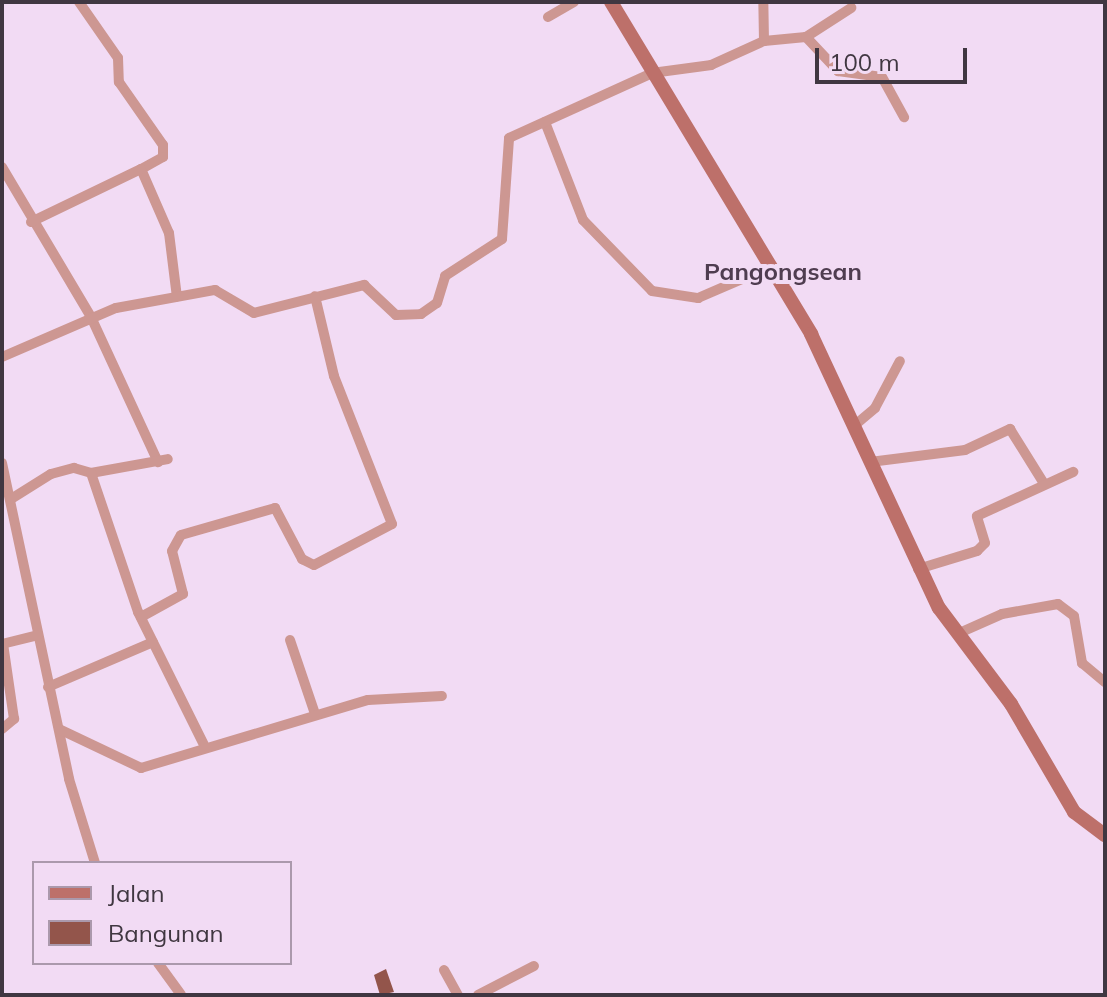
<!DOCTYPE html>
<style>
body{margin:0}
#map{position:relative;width:1107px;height:997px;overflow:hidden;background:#f2dbf4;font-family:Mulish,sans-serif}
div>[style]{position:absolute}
.building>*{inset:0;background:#93554b}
.street>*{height:10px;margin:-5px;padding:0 5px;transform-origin:5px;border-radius:5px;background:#cd9792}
.secondary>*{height:14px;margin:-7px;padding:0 7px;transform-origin:7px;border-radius:7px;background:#bd706a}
span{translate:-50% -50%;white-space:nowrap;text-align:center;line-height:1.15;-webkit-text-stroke:8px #f2dbf4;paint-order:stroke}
.quarter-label{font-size:24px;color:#4f3d50;font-weight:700}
.frame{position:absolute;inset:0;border:4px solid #403741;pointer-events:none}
.legend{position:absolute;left:32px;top:861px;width:260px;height:104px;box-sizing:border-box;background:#f2dbf4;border:2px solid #ab99ac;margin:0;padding:10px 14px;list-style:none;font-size:24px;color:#403741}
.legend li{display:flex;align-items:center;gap:16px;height:40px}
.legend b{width:40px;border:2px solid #ab99ac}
.scale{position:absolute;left:815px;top:48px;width:152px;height:36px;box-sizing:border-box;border:4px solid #403741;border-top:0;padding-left:10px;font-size:24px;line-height:28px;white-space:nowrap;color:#403741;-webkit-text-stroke:6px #f2dbf4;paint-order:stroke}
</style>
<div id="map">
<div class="building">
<div style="clip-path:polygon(386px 969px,394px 992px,380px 995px,374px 975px)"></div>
</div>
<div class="street">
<div style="left:79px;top:2px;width:68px;rotate:55.1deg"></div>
<div style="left:118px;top:58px;width:24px;rotate:88deg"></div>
<div style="left:119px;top:82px;width:77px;rotate:55.1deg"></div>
<div style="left:163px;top:145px;width:12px;rotate:90deg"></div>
<div style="left:163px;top:157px;width:25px;rotate:151deg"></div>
<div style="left:141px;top:169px;width:70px;rotate:66.4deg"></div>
<div style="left:169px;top:233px;width:64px;rotate:82.9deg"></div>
<div style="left:548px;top:17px;width:30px;rotate:-30deg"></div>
<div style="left:806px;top:37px;width:47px;rotate:46.7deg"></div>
<div style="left:838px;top:71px;width:44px;rotate:7.8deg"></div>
<div style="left:882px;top:77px;width:46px;rotate:61.2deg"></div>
<div style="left:764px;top:41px;width:42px;rotate:-5.4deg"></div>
<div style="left:806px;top:37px;width:54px;rotate:-32.8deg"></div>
<div style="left:545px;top:122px;width:105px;rotate:68.8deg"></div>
<div style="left:583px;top:220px;width:99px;rotate:45.8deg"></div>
<div style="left:652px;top:291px;width:47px;rotate:8.7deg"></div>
<div style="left:698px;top:298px;width:81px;rotate:-23.4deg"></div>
<div style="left:2px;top:167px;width:174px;rotate:59.3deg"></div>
<div style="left:91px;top:317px;width:160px;rotate:65.2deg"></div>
<div style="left:31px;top:222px;width:122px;rotate:-25.7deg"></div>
<div style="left:2px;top:357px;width:124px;rotate:-23.3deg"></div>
<div style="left:116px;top:308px;width:101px;rotate:-10.3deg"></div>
<div style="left:215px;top:290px;width:45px;rotate:30.5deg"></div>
<div style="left:254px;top:313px;width:114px;rotate:-14.3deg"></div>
<div style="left:364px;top:285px;width:44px;rotate:43.2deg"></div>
<div style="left:396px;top:315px;width:25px;rotate:-2deg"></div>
<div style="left:421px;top:314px;width:19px;rotate:-35deg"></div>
<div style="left:437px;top:303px;width:28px;rotate:-73deg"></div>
<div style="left:445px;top:276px;width:68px;rotate:-33deg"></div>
<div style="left:502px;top:239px;width:101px;rotate:-86deg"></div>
<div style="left:509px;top:138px;width:157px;rotate:-24.4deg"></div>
<div style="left:652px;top:73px;width:60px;rotate:-7.7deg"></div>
<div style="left:711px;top:65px;width:58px;rotate:-24.4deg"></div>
<div style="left:764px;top:41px;width:39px;rotate:-91deg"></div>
<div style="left:855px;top:425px;width:26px;rotate:-40deg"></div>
<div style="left:875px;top:408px;width:53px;rotate:-62deg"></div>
<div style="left:870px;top:462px;width:96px;rotate:-7.2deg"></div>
<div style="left:965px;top:450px;width:50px;rotate:-25deg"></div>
<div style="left:1010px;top:429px;width:62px;rotate:58.1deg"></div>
<div style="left:2px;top:463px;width:323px;rotate:78deg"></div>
<div style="left:69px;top:779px;width:88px;rotate:72.8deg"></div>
<div style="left:91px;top:473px;width:78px;rotate:-10.3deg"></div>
<div style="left:11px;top:499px;width:47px;rotate:-32deg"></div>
<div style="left:51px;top:474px;width:24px;rotate:-15deg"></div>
<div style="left:74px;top:468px;width:18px;rotate:16deg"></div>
<div style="left:91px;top:473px;width:147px;rotate:71.3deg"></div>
<div style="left:138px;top:612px;width:148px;rotate:63.6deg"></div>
<div style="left:918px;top:569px;width:62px;rotate:-17deg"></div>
<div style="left:977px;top:551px;width:11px;rotate:-45deg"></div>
<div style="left:985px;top:543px;width:28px;rotate:-107deg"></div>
<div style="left:977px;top:516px;width:106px;rotate:-24.6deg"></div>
<div style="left:141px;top:617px;width:48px;rotate:-28.7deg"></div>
<div style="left:183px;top:594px;width:44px;rotate:-104.3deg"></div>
<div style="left:172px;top:551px;width:18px;rotate:-61deg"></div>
<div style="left:181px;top:535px;width:98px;rotate:-16deg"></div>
<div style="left:275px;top:508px;width:58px;rotate:62.1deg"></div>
<div style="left:302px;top:559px;width:13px;rotate:27deg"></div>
<div style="left:314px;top:565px;width:88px;rotate:-27.7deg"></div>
<div style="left:392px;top:524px;width:159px;rotate:-111.4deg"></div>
<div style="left:334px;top:376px;width:82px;rotate:-103.4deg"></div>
<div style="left:957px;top:634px;width:49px;rotate:-24deg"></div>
<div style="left:1002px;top:614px;width:57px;rotate:-10.1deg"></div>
<div style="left:1058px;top:604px;width:20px;rotate:37deg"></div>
<div style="left:1074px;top:616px;width:48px;rotate:80.3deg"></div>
<div style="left:1082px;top:663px;width:30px;rotate:40deg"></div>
<div style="left:290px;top:640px;width:78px;rotate:71.3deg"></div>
<div style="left:2px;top:644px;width:37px;rotate:-14deg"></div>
<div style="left:48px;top:687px;width:114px;rotate:-23.2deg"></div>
<div style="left:2px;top:729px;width:16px;rotate:-40deg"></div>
<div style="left:14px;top:719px;width:76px;rotate:-98.3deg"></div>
<div style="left:59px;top:729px;width:91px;rotate:25.4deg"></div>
<div style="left:141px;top:768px;width:237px;rotate:-16.7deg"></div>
<div style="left:368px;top:700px;width:74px;rotate:-3.1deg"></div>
<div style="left:158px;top:963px;width:39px;rotate:54deg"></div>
<div style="left:444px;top:970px;width:29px;rotate:61deg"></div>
<div style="left:478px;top:995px;width:63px;rotate:-27.4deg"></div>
</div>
<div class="secondary">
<div style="left:611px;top:2px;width:388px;rotate:58.9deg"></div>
<div style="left:811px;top:334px;width:302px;rotate:65deg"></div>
<div style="left:939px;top:608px;width:120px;rotate:53.1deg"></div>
<div style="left:1011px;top:704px;width:125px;rotate:59.7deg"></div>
<div style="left:1074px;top:812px;width:39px;rotate:37deg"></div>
</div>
<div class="quarter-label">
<span style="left:783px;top:272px">Pangongsean</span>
</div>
<div class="frame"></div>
<ul class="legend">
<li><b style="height:10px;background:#bd706a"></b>Jalan</li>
<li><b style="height:22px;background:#93554b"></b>Bangunan</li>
</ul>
<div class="scale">100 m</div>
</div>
